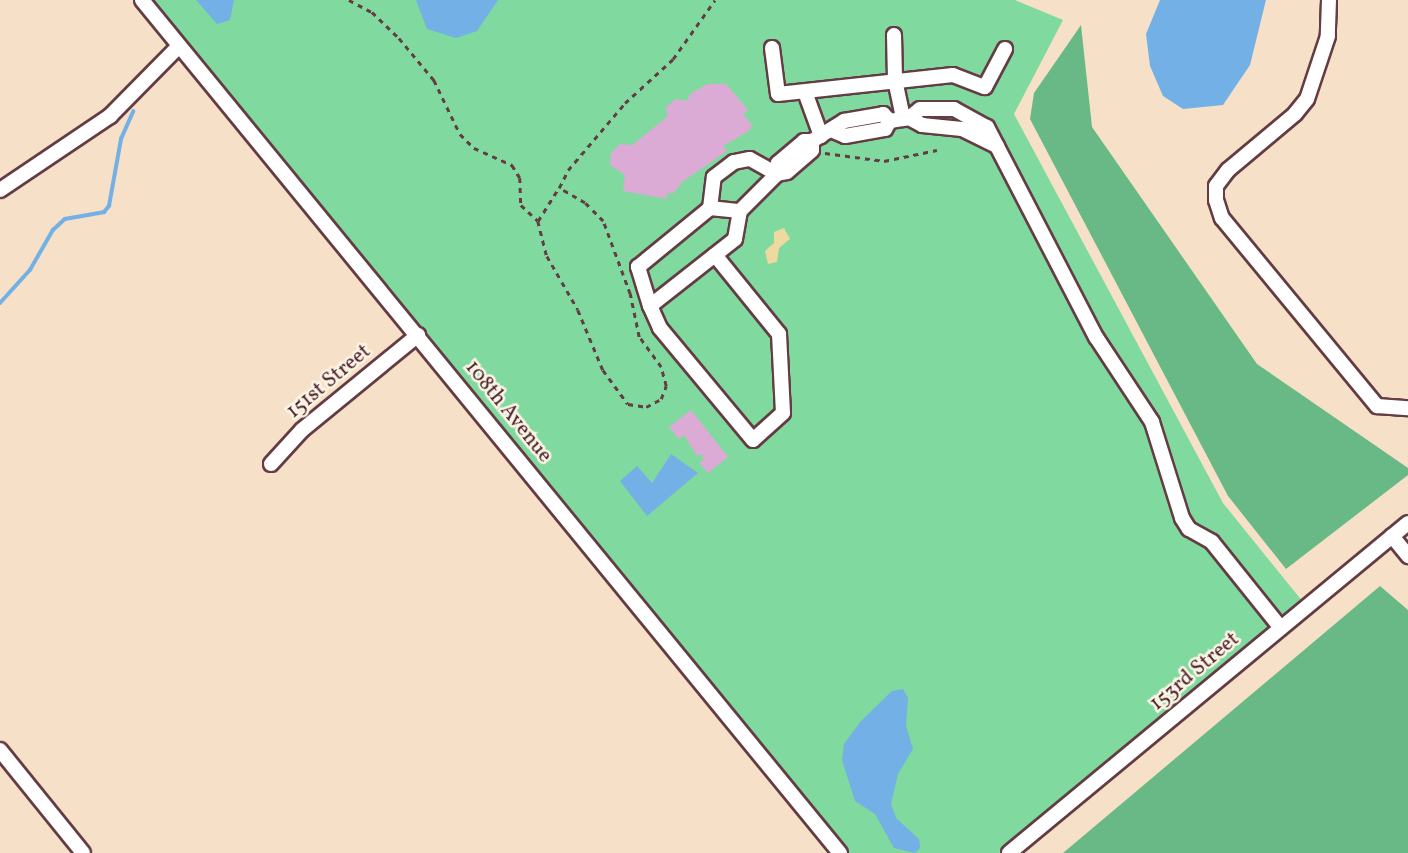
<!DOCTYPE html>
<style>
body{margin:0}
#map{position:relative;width:1408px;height:853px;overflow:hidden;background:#f6e1c8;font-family:Vollkorn,serif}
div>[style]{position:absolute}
.green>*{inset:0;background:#80d99f}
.forest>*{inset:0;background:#68b986}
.sand>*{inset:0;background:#eeda9e}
.water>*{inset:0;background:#73b0e5}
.stream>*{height:3.5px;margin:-1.75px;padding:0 1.75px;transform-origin:1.75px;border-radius:1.75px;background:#73b0e5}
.building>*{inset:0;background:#dcabd5}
.path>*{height:2.5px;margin-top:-1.25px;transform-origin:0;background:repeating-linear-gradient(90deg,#643c43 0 5px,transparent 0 10px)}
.roads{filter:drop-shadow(2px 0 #643c43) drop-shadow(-2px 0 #643c43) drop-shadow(0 2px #643c43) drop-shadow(0 -2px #643c43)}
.minor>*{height:14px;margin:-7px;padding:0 7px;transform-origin:7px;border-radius:7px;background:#fff}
span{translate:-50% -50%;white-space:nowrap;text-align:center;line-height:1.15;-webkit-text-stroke:5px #fcf5e5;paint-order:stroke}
.street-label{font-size:21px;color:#4a1f2b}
</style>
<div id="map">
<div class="green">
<div style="clip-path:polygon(152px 0,1015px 0,1063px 20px,1014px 114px,1223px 503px,1303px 602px,999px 853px,849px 853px)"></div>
</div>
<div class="forest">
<div style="clip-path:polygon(1081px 25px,1092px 127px,1257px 364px,1408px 468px,1408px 475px,1286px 569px,1228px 496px,1030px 119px,1034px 93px)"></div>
<div style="clip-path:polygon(1380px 586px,1408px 610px,1408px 853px,1063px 853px)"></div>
</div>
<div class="sand">
<div style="clip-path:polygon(784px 228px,790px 239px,779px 248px,777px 262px,768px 264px,765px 251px,774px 243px,774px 232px)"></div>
</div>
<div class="water">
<div style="clip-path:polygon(196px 0,234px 0,230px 20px,217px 24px)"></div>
<div style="clip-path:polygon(416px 0,498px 0,477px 31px,456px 38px,427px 29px)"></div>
<div style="clip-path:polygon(1160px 0,1266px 0,1250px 65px,1223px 105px,1183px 109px,1163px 96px,1150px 66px,1146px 34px)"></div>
<div style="clip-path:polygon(671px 454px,698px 473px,647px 516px,620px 481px,637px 466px,652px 483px)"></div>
<div style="clip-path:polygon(903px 689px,908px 698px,906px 726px,913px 749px,898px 774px,891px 804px,896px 818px,919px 839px,920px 848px,915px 853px,894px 848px,875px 814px,855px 801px,842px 760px,844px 744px,861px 721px,892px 691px)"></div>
</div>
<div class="stream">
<div style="left:0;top:303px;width:45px;rotate:-47.7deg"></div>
<div style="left:30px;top:270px;width:46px;rotate:-60.1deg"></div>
<div style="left:53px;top:230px;width:16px;rotate:-43deg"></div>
<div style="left:65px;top:219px;width:40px;rotate:-10deg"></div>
<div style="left:104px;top:212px;width:8px;rotate:-50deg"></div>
<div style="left:109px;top:206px;width:68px;rotate:-79.8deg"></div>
<div style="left:121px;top:139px;width:30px;rotate:-66deg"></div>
</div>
<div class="building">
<div style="clip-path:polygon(708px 84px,726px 84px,748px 110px,743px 114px,752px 125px,749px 131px,723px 146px,727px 151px,682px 182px,674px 193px,667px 193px,667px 199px,623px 191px,625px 175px,610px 165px,611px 153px,620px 144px,632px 145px,667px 117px,666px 107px,676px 99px,687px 101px,691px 93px)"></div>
<div style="clip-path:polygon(691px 410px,728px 457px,708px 473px,699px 463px,704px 459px,700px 454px,697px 456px,684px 435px,679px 439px,669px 427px)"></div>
</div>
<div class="path">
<div style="left:349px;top:0;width:26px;rotate:28deg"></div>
<div style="left:372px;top:12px;width:37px;rotate:44deg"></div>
<div style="left:399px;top:38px;width:55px;rotate:50.2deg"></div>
<div style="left:434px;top:80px;width:60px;rotate:64.3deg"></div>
<div style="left:460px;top:134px;width:20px;rotate:45deg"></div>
<div style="left:474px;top:148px;width:42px;rotate:24.1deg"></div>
<div style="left:512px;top:165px;width:15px;rotate:58deg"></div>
<div style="left:520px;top:178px;width:27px;rotate:88deg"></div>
<div style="left:521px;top:205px;width:23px;rotate:43deg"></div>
<div style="left:538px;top:221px;width:36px;rotate:76deg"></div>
<div style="left:547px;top:256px;width:62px;rotate:60.1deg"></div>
<div style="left:578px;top:310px;width:65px;rotate:67.4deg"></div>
<div style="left:603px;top:370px;width:42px;rotate:53.7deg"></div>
<div style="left:628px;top:404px;width:18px;rotate:9deg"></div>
<div style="left:646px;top:407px;width:17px;rotate:-28deg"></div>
<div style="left:661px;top:399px;width:14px;rotate:-69deg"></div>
<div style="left:666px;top:386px;width:20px;rotate:-105deg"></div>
<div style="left:661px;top:367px;width:37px;rotate:-126deg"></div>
<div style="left:639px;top:337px;width:44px;rotate:-101.8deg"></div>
<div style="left:630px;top:294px;width:78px;rotate:-110.3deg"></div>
<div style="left:603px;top:221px;width:25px;rotate:-135deg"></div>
<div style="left:585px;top:203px;width:30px;rotate:-150deg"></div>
<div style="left:559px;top:188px;width:20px;rotate:-63deg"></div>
<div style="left:568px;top:170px;width:88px;rotate:-49.6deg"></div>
<div style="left:625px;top:103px;width:65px;rotate:-42.5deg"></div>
<div style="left:673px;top:59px;width:72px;rotate:-54.6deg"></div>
<div style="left:825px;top:153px;width:60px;rotate:7.7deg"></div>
<div style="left:884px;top:161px;width:54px;rotate:-11.7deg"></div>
<div style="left:538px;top:221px;width:38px;rotate:-58deg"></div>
</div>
<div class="roads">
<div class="minor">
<div style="left:142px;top:0;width:1102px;rotate:50.71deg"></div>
<div style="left:1329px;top:0;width:36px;rotate:92deg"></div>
<div style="left:1328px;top:36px;width:66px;rotate:108.4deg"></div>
<div style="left:1307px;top:99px;width:19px;rotate:129deg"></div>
<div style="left:1295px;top:114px;width:87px;rotate:140.1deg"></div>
<div style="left:1228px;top:170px;width:20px;rotate:127deg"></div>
<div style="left:1216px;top:186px;width:14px;rotate:90deg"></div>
<div style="left:1216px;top:200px;width:19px;rotate:72deg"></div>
<div style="left:1222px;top:218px;width:244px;rotate:50.5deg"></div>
<div style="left:1377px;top:406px;width:31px;rotate:4deg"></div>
<div style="left:894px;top:35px;width:45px;rotate:88.7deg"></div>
<div style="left:895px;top:80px;width:40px;rotate:78deg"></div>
<div style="left:772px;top:48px;width:46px;rotate:82.6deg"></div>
<div style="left:778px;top:94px;width:176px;rotate:-6.2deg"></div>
<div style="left:953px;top:75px;width:34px;rotate:21deg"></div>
<div style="left:985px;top:87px;width:43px;rotate:-62.2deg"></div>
<div style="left:805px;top:92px;width:47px;rotate:70deg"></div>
<div style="left:909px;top:118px;width:15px;rotate:28deg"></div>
<div style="left:922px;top:125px;width:40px;rotate:5.7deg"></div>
<div style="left:962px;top:129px;width:39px;rotate:26deg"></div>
<div style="left:831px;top:130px;width:15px;rotate:23deg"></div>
<div style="left:845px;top:136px;width:41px;rotate:-9.9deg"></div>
<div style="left:885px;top:129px;width:9px;rotate:-58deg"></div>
<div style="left:890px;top:121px;width:19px;rotate:-9deg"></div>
<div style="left:909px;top:118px;width:14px;rotate:-39deg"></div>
<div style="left:920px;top:109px;width:34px"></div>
<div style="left:954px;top:109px;width:38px;rotate:29deg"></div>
<div style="left:987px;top:127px;width:237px;rotate:62.6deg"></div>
<div style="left:1096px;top:337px;width:102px;rotate:56.6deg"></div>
<div style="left:1152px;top:422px;width:101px;rotate:72.6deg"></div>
<div style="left:1182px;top:518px;width:13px;rotate:58deg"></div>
<div style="left:1189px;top:529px;width:26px;rotate:29deg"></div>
<div style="left:1212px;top:542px;width:110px;rotate:51.3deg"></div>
<div style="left:777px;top:174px;width:11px;rotate:-85deg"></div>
<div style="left:778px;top:163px;width:34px;rotate:-40deg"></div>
<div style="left:804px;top:141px;width:8px"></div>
<div style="left:812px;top:141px;width:38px;rotate:-32deg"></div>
<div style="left:844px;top:121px;width:40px;rotate:-10deg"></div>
<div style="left:883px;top:114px;width:10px;rotate:45deg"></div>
<div style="left:0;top:190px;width:133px;rotate:-33.9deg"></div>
<div style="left:110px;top:116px;width:98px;rotate:-45.4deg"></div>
<div style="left:710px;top:208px;width:31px;rotate:-83deg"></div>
<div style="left:714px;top:177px;width:25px;rotate:-37deg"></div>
<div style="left:734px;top:162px;width:16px;rotate:-11deg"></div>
<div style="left:750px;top:159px;width:31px;rotate:29deg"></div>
<div style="left:715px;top:255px;width:102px;rotate:51deg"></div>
<div style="left:779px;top:334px;width:79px;rotate:87.1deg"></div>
<div style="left:783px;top:413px;width:40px;rotate:138deg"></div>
<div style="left:753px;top:440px;width:146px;rotate:-129.7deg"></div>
<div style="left:660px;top:328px;width:24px;rotate:-114deg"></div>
<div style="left:650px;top:306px;width:108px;rotate:-38.2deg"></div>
<div style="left:735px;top:239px;width:28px;rotate:-80deg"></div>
<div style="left:740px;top:211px;width:52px;rotate:-45deg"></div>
<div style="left:777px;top:174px;width:10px;rotate:-11deg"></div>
<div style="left:787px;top:172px;width:33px;rotate:-41deg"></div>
<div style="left:812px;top:150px;width:9px;rotate:-90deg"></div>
<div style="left:650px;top:306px;width:41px;rotate:-107.1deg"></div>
<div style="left:638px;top:267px;width:93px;rotate:-39.3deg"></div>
<div style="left:710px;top:208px;width:30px;rotate:6deg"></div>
<div style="left:271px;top:464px;width:46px;rotate:-47.6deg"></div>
<div style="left:302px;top:430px;width:150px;rotate:-39.3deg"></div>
<div style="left:1392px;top:536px;width:26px;rotate:51deg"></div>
<div style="left:0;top:750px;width:132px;rotate:51.1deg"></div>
<div style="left:1009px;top:853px;width:518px;rotate:-39.59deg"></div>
</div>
</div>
<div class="street-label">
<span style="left:329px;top:382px;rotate:-40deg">151st Street</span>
<span style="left:508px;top:412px;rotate:51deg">108th Avenue</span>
<span style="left:1195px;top:672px;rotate:-40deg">153rd Street</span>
</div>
</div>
